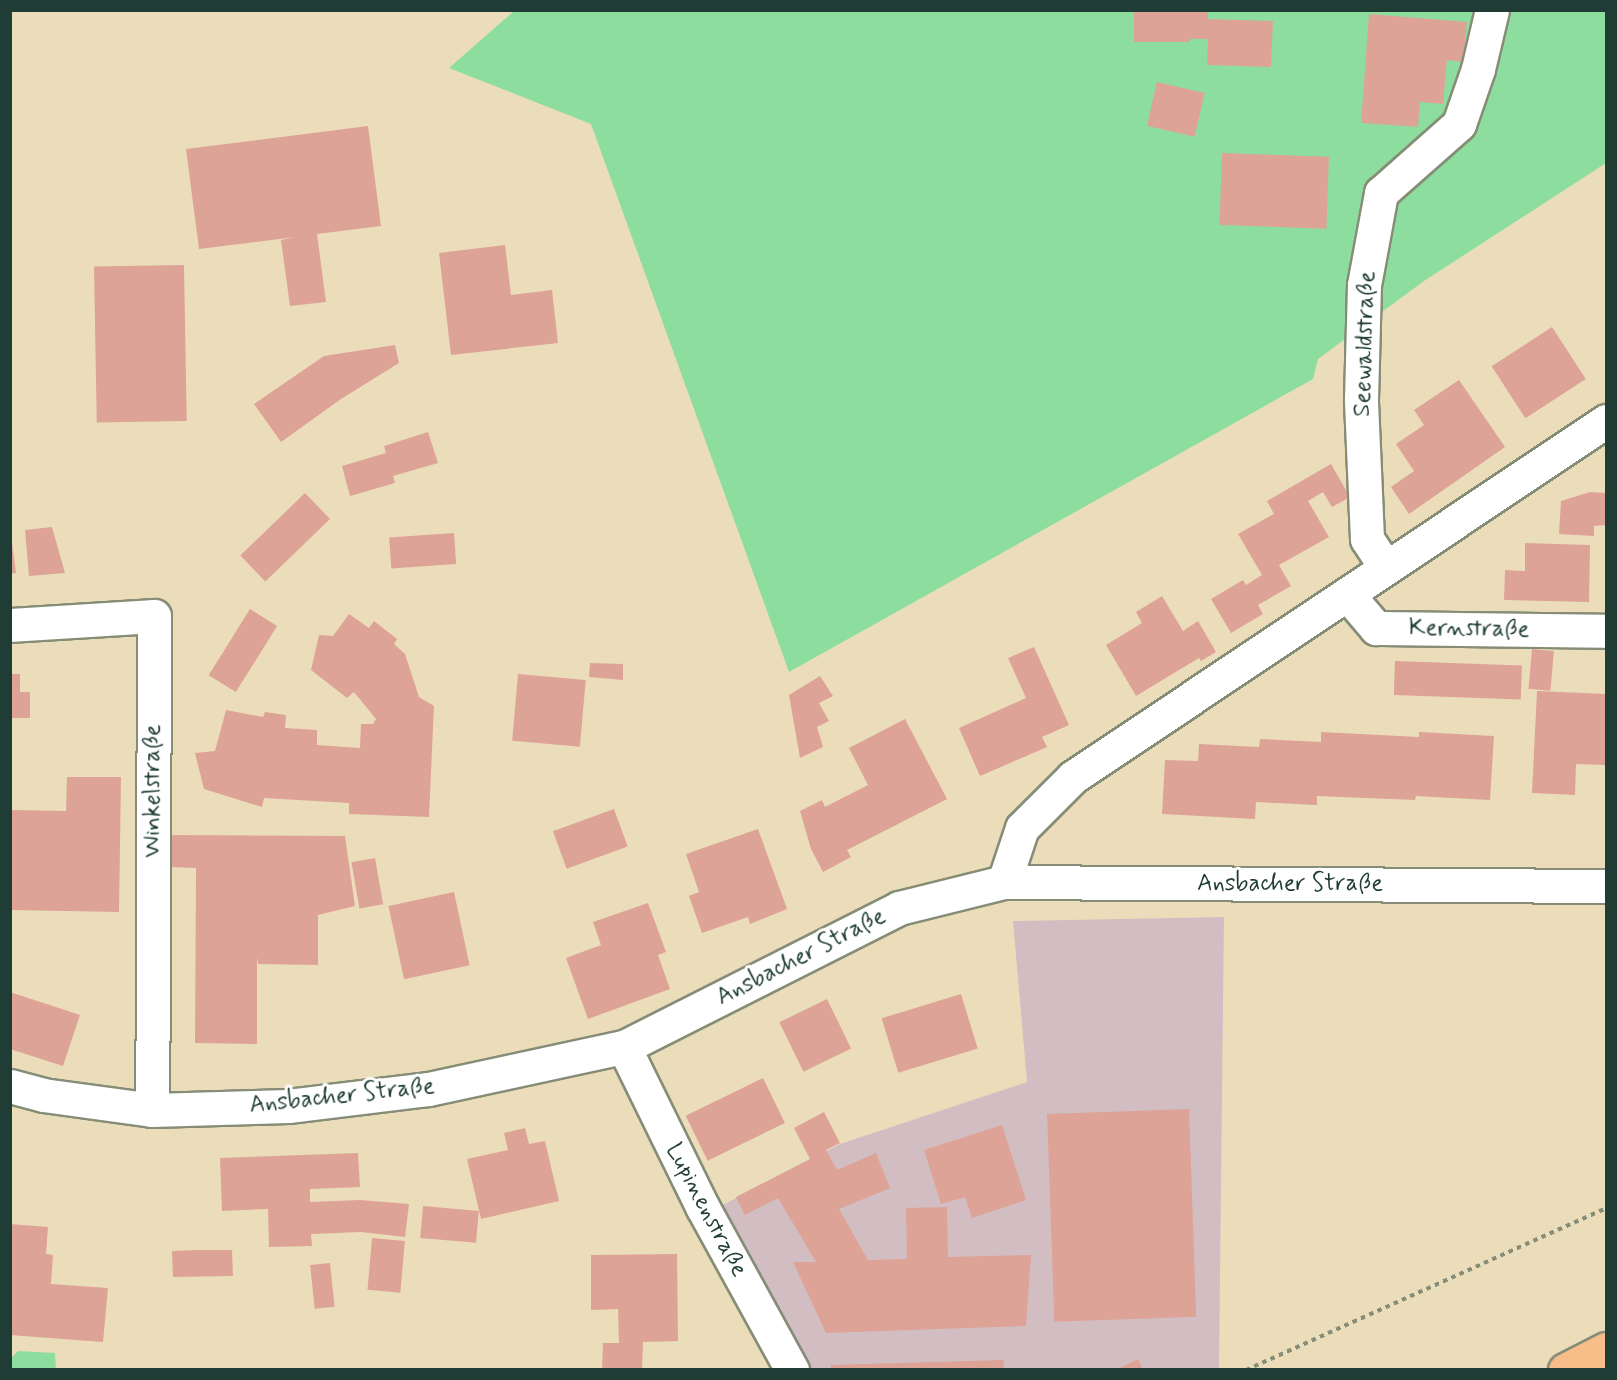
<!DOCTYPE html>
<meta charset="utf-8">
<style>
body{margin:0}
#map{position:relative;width:1617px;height:1380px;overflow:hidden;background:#ecddba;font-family:Mynerve,sans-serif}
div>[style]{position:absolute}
.industrial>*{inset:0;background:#d2bec2}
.green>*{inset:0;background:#8dde9e}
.building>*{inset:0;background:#dda397;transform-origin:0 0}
.path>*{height:4px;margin-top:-2px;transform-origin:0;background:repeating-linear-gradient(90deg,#868d77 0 4.5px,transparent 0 9px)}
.roads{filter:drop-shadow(2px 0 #868d77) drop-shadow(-2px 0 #868d77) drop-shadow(0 2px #868d77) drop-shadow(0 -2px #868d77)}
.minor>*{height:33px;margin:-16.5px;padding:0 16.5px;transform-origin:16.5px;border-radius:16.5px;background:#fff}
.major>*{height:33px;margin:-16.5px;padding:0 16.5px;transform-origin:16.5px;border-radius:16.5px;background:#f8bd89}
span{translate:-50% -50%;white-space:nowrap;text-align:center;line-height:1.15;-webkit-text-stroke:6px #fff;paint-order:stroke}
.street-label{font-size:24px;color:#1f3d34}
.frame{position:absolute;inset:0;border:12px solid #1f3d34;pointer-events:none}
</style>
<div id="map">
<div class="industrial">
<div style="clip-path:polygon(1224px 917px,1219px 1369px,811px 1369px,717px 1208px,840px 1144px,1027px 1082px,1013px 921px)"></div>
</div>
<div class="green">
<div style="clip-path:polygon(515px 10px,1606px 11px,1606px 163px,1424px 281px,1318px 359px,1313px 379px,789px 672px,591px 124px,449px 68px)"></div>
<div style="clip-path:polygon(18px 1351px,55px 1353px,56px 1369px,11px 1369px,11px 1358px)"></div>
</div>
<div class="building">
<div style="left:1134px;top:10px;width:56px;height:32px"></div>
<div style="clip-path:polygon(1190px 10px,1208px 10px,1208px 19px,1273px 21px,1271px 67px,1207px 65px,1208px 39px,1190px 39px)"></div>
<div style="clip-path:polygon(1369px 14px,1467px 22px,1463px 62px,1447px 60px,1443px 104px,1420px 102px,1418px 127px,1361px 123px)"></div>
<div style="left:1157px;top:82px;width:49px;height:45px;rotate:13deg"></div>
<div style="clip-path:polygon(368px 126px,381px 226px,317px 234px,326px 302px,290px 306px,281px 240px,295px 237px,199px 249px,186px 149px)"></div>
<div style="left:1222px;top:153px;width:107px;height:72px;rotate:2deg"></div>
<div style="clip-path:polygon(505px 245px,511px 295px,552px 290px,558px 343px,451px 355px,439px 253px)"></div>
<div style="left:184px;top:265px;width:156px;height:90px;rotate:89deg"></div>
<div style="left:1552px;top:327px;width:62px;height:72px;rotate:57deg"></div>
<div style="clip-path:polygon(395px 345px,399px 363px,341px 399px,281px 442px,254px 404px,324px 356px)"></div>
<div style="clip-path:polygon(1459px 380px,1505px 447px,1409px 514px,1391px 487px,1414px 471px,1396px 444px,1424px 425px,1414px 410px)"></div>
<div style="clip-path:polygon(428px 432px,438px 463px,393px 476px,395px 483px,350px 496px,342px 466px,386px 453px,384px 446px)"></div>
<div style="clip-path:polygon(1331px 464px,1350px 497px,1332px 507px,1323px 492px,1308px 501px,1329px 537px,1279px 565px,1291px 586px,1258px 605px,1263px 614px,1231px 633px,1211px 599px,1243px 580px,1246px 585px,1262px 575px,1238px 534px,1274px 514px,1267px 501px)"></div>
<div style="clip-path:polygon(1590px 492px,1606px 493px,1606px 525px,1594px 526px,1594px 536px,1559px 534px,1561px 501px)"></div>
<div style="left:305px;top:493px;width:36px;height:90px;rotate:46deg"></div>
<div style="clip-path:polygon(52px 527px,65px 573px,29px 576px,25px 530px)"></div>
<div style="clip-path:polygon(10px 528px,16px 573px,10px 574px)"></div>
<div style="left:454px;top:533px;width:31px;height:65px;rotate:86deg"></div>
<div style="clip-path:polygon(1525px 543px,1590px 545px,1589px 602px,1504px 600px,1505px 570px,1525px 571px)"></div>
<div style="clip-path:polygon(1162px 596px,1183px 631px,1198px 621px,1216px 652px,1201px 661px,1199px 658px,1136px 696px,1106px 645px,1142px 623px,1136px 612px)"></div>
<div style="left:250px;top:609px;width:32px;height:78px;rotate:32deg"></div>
<div style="clip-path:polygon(349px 614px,369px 628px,374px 621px,397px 639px,394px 644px,405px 654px,419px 697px,434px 706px,429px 817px,349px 814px,349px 803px,264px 798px,262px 807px,204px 789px,195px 753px,215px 751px,226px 710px,263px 717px,265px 712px,286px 715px,285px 728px,317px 730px,317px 745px,360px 748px,361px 724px,373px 724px,376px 719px,354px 692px,347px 698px,311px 670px,319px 635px,333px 636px)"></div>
<div style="clip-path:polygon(1034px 647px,1069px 725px,1042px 737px,1047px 747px,980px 776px,959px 728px,1026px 698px,1008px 658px)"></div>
<div style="left:1532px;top:649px;width:22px;height:40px;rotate:5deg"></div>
<div style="left:1395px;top:661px;width:127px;height:34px;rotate:2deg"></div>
<div style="clip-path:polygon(590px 663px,623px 664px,623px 680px,589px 677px)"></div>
<div style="clip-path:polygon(10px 674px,20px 674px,20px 692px,30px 692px,30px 718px,10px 718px)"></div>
<div style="left:518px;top:674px;width:68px;height:67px;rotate:5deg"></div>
<div style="clip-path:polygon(820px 676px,833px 696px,819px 703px,829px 721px,817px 727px,823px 747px,800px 758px,789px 695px)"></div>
<div style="clip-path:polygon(1537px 691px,1606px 694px,1605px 765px,1576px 764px,1575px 795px,1532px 793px)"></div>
<div style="clip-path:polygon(905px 719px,947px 799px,847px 850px,851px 857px,823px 872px,811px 849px,800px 811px,822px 800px,825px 807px,868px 785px,849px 748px)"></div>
<div style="clip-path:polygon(1321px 732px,1419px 737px,1419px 732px,1494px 736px,1490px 800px,1416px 796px,1415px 800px,1317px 796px,1317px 805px,1256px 802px,1255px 819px,1162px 814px,1165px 760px,1198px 761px,1199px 744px,1259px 747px,1260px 739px,1321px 742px)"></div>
<div style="clip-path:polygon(67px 777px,121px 777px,119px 912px,10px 910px,10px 810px,66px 811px)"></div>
<div style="left:614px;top:809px;width:40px;height:65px;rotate:70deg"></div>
<div style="clip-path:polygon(758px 829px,787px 909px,750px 924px,748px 917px,702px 933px,689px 896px,699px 892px,686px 854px)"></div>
<div style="clip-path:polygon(172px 835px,345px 836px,355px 906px,318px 915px,318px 965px,258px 964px,257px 957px,257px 1044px,195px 1043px,196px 868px,171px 867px)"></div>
<div style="left:375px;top:858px;width:47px;height:24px;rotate:80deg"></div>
<div style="left:454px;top:892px;width:75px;height:67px;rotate:78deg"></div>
<div style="clip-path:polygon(648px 903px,666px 952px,658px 955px,670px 989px,588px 1019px,566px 958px,601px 945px,593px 922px)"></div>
<div style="clip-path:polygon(10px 992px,80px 1015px,63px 1066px,10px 1049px)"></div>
<div style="left:961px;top:994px;width:57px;height:83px;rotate:73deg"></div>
<div style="left:827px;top:999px;width:55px;height:53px;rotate:64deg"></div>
<div style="left:763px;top:1078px;width:50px;height:86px;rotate:64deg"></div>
<div style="left:1189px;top:1109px;width:208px;height:142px;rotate:88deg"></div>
<div style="clip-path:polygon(824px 1112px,840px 1143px,826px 1150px,837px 1170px,876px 1153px,890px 1188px,839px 1209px,868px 1260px,907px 1259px,906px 1208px,947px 1207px,948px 1257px,1031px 1255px,1026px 1326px,826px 1333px,793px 1262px,816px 1262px,778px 1198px,745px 1215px,736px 1197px,810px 1159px,794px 1128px)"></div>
<div style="clip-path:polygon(1002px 1125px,1026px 1200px,972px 1218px,965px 1197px,941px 1204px,924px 1150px)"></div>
<div style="clip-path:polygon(525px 1128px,529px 1144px,545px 1141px,559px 1201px,481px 1219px,467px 1159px,508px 1150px,504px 1133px)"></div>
<div style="clip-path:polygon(358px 1153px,360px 1187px,310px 1189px,310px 1202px,360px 1200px,409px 1204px,405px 1237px,361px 1232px,311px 1234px,312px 1246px,269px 1247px,268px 1209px,222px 1211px,220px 1158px)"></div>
<div style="left:423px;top:1206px;width:56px;height:32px;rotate:5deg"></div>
<div style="clip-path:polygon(10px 1224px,48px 1227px,46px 1254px,53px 1255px,51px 1284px,108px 1288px,103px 1342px,10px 1335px)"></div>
<div style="left:372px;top:1238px;width:33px;height:52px;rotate:5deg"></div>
<div style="clip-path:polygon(199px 1250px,232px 1250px,233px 1276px,173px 1277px,172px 1251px)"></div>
<div style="clip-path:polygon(677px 1254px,678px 1341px,643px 1342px,642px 1370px,602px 1370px,603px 1343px,619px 1343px,618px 1309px,591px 1310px,591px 1255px)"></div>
<div style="left:330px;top:1263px;width:44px;height:20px;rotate:84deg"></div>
<div style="clip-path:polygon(1138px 1359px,1143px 1370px,1115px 1370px)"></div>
<div style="clip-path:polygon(1004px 1360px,1003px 1370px,831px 1370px,831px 1365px)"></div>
</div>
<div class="path">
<div style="left:1246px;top:1370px;width:395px;rotate:-24.2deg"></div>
</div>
<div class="roads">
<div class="minor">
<div style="left:1386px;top:568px;width:35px;rotate:-123deg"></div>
<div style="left:1367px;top:539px;width:140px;rotate:-92.5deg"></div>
<div style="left:1361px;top:399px;width:114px;rotate:-88.5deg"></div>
<div style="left:1364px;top:285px;width:94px;rotate:-79.5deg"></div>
<div style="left:1381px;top:193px;width:104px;rotate:-41.5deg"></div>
<div style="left:1459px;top:124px;width:58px;rotate:-70.9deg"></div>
<div style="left:1478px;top:69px;width:61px;rotate:-76.7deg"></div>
<div style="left:1347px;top:594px;width:45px;rotate:49.5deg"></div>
<div style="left:1376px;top:628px;width:230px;rotate:0.7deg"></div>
<div style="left:10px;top:625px;width:144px;rotate:-3.6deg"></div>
<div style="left:154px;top:616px;width:494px;rotate:90.2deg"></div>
<div style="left:1004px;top:882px;width:57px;rotate:-71.6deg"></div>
<div style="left:1022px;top:828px;width:72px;rotate:-45deg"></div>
<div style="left:1073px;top:777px;width:641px;rotate:-33.74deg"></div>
<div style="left:624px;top:1047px;width:179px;rotate:63.9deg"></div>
<div style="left:703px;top:1208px;width:185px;rotate:61.2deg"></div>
<div style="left:10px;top:1086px;width:34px;rotate:15deg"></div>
<div style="left:43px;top:1095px;width:110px;rotate:7.8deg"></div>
<div style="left:152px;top:1110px;width:136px;rotate:-1.7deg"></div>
<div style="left:288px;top:1106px;width:142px;rotate:-6.9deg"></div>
<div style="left:429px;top:1089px;width:199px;rotate:-12.2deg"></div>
<div style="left:624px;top:1047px;width:308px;rotate:-26.8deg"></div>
<div style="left:899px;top:908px;width:108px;rotate:-13.9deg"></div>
<div style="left:1004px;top:882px;width:602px;rotate:0.38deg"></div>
</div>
<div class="major">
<div style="left:1565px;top:1370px;width:46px;rotate:-27.1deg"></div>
</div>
</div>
<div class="street-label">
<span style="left:1365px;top:344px;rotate:-88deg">Seewaldstraße</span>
<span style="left:1469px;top:629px;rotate:1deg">Kernstraße</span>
<span style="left:153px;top:791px;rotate:-90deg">Winkelstraße</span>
<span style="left:1290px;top:884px">Ansbacher Straße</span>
<span style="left:801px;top:957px;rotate:-27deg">Ansbacher Straße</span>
<span style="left:342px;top:1096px;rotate:-6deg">Ansbacher Straße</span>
<span style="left:706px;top:1210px;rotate:62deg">Lupinenstraße</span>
</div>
<div class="frame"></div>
</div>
